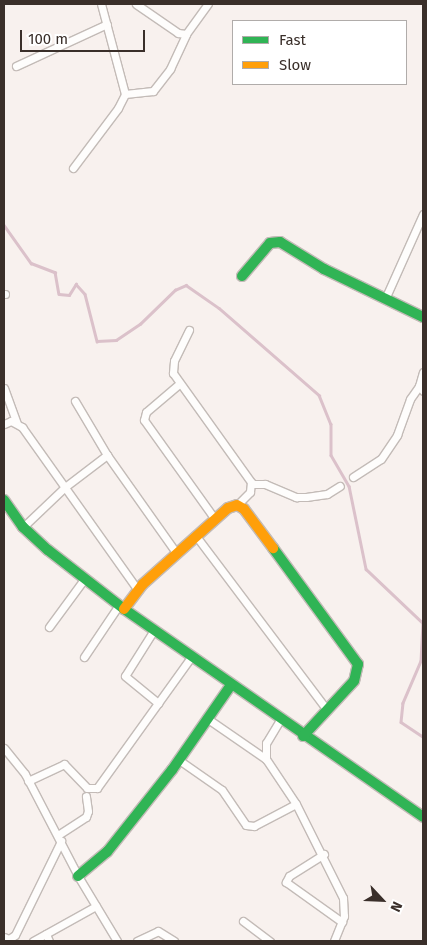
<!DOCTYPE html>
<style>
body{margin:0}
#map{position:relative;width:427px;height:945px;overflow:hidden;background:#f8f1ee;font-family:"Fira Sans",sans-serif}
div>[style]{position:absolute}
.stream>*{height:2.5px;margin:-1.25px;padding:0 1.25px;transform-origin:1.25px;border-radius:1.25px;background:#dbc1ca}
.roads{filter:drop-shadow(1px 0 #c3bbb7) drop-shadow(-1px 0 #c3bbb7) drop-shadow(0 1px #c3bbb7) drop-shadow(0 -1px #c3bbb7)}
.street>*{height:7px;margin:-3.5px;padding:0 3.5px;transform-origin:3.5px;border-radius:3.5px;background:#fefdfc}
.fast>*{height:10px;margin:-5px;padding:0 5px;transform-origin:5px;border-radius:5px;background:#30b455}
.slow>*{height:10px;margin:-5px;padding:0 5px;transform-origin:5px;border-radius:5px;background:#ff9f0a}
span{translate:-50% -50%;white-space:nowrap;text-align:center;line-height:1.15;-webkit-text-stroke:4.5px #fff;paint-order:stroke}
.frame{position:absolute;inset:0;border:5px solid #3a2f2a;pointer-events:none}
.legend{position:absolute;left:232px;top:20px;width:175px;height:65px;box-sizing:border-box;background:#fff;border:1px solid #b0acaa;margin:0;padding:6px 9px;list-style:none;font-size:15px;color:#3a2f2a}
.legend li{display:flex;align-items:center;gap:10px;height:25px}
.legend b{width:25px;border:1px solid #b0acaa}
.north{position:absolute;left:357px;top:875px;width:50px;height:50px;-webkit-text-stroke:4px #fff;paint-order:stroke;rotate:115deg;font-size:14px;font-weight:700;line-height:20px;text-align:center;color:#3a2f2a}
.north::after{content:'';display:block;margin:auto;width:18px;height:22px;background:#3a2f2a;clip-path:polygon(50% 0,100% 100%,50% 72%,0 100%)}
.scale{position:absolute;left:20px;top:30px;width:125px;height:22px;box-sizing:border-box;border:2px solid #3a2f2a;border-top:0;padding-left:6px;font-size:15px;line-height:18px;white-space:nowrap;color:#3a2f2a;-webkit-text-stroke:4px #fff;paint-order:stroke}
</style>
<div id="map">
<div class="stream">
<div style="left:4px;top:225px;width:47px;rotate:54.6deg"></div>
<div style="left:31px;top:263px;width:26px;rotate:21deg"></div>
<div style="left:55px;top:272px;width:22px;rotate:80deg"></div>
<div style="left:59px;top:294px;width:10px;rotate:6deg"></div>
<div style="left:69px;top:295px;width:13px;rotate:-58deg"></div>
<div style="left:76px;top:284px;width:13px;rotate:48deg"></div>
<div style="left:85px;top:294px;width:49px;rotate:75.7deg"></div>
<div style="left:97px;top:341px;width:19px;rotate:-3deg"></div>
<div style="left:116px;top:340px;width:29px;rotate:-34deg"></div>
<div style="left:140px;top:324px;width:49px;rotate:-44.2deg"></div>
<div style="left:175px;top:290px;width:12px;rotate:-24deg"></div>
<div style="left:186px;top:285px;width:40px;rotate:34.9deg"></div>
<div style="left:219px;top:308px;width:133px;rotate:41deg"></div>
<div style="left:319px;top:395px;width:31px;rotate:68deg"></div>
<div style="left:331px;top:424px;width:31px;rotate:90deg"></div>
<div style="left:331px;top:455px;width:36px;rotate:60deg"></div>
<div style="left:349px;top:486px;width:85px;rotate:78.4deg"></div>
<div style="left:366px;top:569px;width:79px;rotate:43.5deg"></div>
<div style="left:423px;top:623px;width:38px;rotate:93deg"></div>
<div style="left:421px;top:661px;width:46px;rotate:113.2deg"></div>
<div style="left:403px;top:703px;width:19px;rotate:96deg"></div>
<div style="left:401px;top:722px;width:27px;rotate:34deg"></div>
</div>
<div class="roads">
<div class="street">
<div style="left:136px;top:4px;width:51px;rotate:34.6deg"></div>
<div style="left:178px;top:33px;width:8px;rotate:7deg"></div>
<div style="left:186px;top:34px;width:37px;rotate:-54deg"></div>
<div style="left:16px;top:66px;width:100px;rotate:-24.8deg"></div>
<div style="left:125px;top:94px;width:28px;rotate:-6deg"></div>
<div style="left:153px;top:91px;width:28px;rotate:-52deg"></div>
<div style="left:170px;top:69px;width:38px;rotate:-65deg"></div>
<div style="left:73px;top:168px;width:75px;rotate:-53.1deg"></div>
<div style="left:118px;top:108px;width:16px;rotate:-63deg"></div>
<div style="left:125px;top:94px;width:93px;rotate:-104.9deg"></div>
<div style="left:4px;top:294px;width:1px"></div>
<div style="left:385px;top:299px;width:93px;rotate:-65.9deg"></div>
<div style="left:189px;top:330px;width:34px;rotate:116deg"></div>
<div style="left:174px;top:361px;width:12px;rotate:95deg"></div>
<div style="left:173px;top:373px;width:134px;rotate:54.4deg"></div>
<div style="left:251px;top:482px;width:10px;rotate:96deg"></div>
<div style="left:250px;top:492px;width:18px;rotate:135deg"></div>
<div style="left:423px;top:372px;width:15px;rotate:106deg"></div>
<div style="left:419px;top:386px;width:6px;rotate:51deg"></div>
<div style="left:179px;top:384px;width:43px;rotate:139.7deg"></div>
<div style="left:146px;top:412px;width:8px;rotate:104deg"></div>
<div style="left:144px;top:420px;width:122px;rotate:54.4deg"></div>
<div style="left:4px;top:388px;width:37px;rotate:70deg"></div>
<div style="left:75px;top:401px;width:63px;rotate:59.3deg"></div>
<div style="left:107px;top:455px;width:121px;rotate:54.7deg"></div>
<div style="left:4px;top:424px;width:8px;rotate:-23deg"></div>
<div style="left:11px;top:421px;width:13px;rotate:29deg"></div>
<div style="left:22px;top:427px;width:200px;rotate:54.6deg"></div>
<div style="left:353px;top:477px;width:33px;rotate:-33deg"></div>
<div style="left:381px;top:459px;width:29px;rotate:-56deg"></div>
<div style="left:397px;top:435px;width:38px;rotate:-70deg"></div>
<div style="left:410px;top:399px;width:16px;rotate:-55deg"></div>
<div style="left:252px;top:484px;width:13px"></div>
<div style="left:265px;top:484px;width:34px;rotate:23deg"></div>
<div style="left:296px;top:497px;width:10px"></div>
<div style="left:306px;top:497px;width:21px;rotate:-8deg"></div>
<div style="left:327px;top:494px;width:15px;rotate:-32deg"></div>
<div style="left:23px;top:527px;width:58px;rotate:-43.6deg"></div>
<div style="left:65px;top:487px;width:53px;rotate:-37.3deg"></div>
<div style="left:196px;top:536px;width:218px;rotate:53deg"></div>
<div style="left:49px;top:627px;width:61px;rotate:-53.7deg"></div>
<div style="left:154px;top:630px;width:54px;rotate:122.2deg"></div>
<div style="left:125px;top:676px;width:43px;rotate:39.3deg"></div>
<div style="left:84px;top:657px;width:63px;rotate:-56.1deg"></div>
<div style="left:208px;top:719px;width:70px;rotate:34.6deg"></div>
<div style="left:280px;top:720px;width:27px;rotate:121deg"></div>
<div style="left:266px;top:743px;width:16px;rotate:90deg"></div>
<div style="left:266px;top:759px;width:54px;rotate:56.3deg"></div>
<div style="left:296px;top:804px;width:105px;rotate:63.4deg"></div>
<div style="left:343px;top:898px;width:18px;rotate:87deg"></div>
<div style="left:344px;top:916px;width:27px;rotate:112deg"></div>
<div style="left:4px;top:748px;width:33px;rotate:51deg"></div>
<div style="left:25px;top:774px;width:115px;rotate:62.5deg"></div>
<div style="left:78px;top:876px;width:76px;rotate:59deg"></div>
<div style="left:179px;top:760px;width:52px;rotate:34.9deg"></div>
<div style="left:222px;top:790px;width:42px;rotate:55.6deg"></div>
<div style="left:246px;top:825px;width:8px;rotate:7deg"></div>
<div style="left:254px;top:826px;width:47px;rotate:-27.6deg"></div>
<div style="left:28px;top:781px;width:40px;rotate:-25deg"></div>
<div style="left:64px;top:764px;width:33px;rotate:46deg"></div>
<div style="left:87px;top:788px;width:10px"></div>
<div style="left:97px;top:788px;width:161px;rotate:-54.3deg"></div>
<div style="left:58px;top:835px;width:33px;rotate:-33deg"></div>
<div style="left:86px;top:817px;width:6px;rotate:-72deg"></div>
<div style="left:88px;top:811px;width:15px;rotate:-98deg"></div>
<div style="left:324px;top:854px;width:41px;rotate:147.8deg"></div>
<div style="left:289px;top:876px;width:7px;rotate:117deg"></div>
<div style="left:286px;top:882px;width:69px;rotate:35.5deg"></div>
<div style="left:243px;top:921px;width:34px;rotate:37deg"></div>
<div style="left:46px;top:934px;width:8px;rotate:67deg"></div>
<div style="left:4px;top:937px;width:5px;rotate:22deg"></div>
<div style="left:9px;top:939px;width:7px;rotate:-34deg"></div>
<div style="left:15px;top:935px;width:105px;rotate:-63.9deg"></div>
<div style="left:33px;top:941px;width:72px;rotate:-29.1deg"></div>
<div style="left:137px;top:941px;width:23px;rotate:-25deg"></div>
<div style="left:158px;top:931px;width:19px;rotate:32deg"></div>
</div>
<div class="fast">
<div style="left:242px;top:276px;width:43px;rotate:-49.7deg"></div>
<div style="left:270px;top:243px;width:10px;rotate:-6deg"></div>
<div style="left:280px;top:242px;width:52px;rotate:31.5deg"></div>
<div style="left:324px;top:269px;width:110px;rotate:25.9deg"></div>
<div style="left:4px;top:500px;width:33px;rotate:55deg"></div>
<div style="left:23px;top:527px;width:34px;rotate:43deg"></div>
<div style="left:48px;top:550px;width:96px;rotate:37.8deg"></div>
<div style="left:124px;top:609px;width:364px;rotate:34.8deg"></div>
<div style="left:273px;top:548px;width:144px;rotate:53.8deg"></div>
<div style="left:358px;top:664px;width:17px;rotate:103deg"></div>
<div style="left:354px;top:681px;width:75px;rotate:132.8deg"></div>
<div style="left:78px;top:876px;width:38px;rotate:-40deg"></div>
<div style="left:107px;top:852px;width:105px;rotate:-51.6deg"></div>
<div style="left:172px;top:770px;width:103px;rotate:-55.2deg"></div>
</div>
<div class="slow">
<div style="left:124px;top:609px;width:31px;rotate:-53deg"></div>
<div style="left:143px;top:584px;width:114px;rotate:-41.8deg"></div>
<div style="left:228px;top:508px;width:9px;rotate:-18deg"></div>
<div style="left:237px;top:505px;width:8px;rotate:30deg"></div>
<div style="left:244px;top:509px;width:49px;rotate:53.4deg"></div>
</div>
</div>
<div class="frame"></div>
<ul class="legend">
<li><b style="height:6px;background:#30b455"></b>Fast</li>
<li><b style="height:6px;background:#ff9f0a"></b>Slow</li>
</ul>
<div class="north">N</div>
<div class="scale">100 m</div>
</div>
